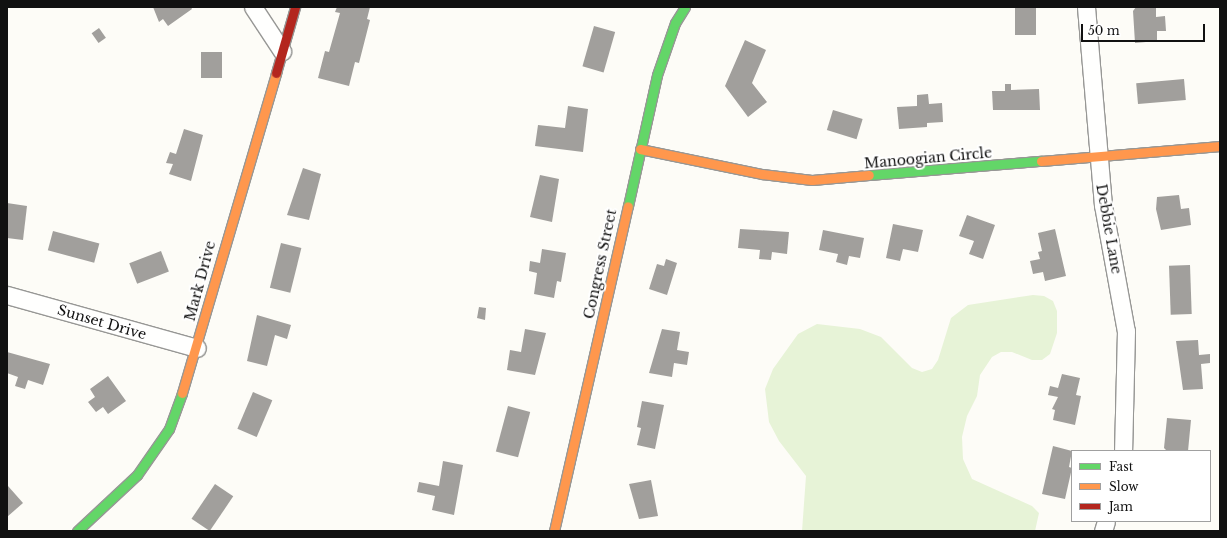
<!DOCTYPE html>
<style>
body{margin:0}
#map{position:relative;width:1227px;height:538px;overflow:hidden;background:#fdfcf7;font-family:"Libre Baskerville",serif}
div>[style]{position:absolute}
.green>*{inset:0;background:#e7f3d7}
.building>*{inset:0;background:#a19f9c;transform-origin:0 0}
.roads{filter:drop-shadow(1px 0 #979795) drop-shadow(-1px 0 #979795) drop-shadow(0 1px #979795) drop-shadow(0 -1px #979795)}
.street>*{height:17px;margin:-8.5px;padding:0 8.5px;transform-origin:8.5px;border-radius:8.5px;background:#fffffe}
.fast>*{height:9px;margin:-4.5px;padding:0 4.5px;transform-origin:4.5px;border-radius:4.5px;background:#63d668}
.slow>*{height:9px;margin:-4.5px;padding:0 4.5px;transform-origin:4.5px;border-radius:4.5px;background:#ff974d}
.jam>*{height:9px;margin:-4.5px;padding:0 4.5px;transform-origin:4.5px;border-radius:4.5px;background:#b3261e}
span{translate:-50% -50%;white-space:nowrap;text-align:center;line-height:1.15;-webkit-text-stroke:4px #fff;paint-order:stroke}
.street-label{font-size:14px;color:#111}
.frame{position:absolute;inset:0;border:8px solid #111;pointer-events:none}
.legend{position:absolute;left:1071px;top:450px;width:140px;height:72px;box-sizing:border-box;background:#fff;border:1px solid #a0a0a0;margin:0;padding:5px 7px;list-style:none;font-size:12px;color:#111}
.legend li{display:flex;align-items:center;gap:8px;height:20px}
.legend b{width:20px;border:1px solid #a0a0a0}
.scale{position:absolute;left:1081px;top:24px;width:124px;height:18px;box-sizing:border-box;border:2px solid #111;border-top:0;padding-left:5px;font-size:12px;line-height:14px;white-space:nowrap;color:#111;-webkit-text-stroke:3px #fff;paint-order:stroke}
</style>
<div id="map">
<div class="green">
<div style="clip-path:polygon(1033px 295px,1044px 296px,1053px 301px,1057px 311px,1057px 333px,1050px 354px,1042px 360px,1032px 360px,1012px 352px,1001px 352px,992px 357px,980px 375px,977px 396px,967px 416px,962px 437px,963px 459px,972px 479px,1032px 506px,1039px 513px,1035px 531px,802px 531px,806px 476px,779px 441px,769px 422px,765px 389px,773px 369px,798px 334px,817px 324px,860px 329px,881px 337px,912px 368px,922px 372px,932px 369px,938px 360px,951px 318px,968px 305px)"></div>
</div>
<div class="building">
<div style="clip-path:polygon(153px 7px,191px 7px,192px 9px,168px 26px,163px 19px,159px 22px)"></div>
<div style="clip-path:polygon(337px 7px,370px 7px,367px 19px,370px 20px,359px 63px,355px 62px,349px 86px,318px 78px,325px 51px,329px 52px,340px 13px,335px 12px)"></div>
<div style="left:1015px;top:7px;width:21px;height:28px"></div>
<div style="clip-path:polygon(1136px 7px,1156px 7px,1156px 17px,1165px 16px,1166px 31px,1157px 31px,1157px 41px,1135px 43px,1133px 11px)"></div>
<div style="left:594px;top:26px;width:22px;height:42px;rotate:16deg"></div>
<div style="left:99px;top:28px;width:12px;height:9px;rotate:55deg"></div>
<div style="clip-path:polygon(745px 40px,766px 50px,752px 83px,767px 102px,748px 117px,725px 86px)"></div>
<div style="left:201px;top:52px;width:21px;height:26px"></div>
<div style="left:1184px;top:79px;width:21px;height:48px;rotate:85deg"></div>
<div style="clip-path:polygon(1005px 84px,1011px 84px,1011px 90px,1039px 89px,1040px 110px,993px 110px,992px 91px,1005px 91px)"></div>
<div style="clip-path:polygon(928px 94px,929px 104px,942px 103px,943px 122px,927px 123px,927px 127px,899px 129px,897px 107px,917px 106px,917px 95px)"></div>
<div style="clip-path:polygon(568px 106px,588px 109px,583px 152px,535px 146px,538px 125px,565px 128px)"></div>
<div style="left:833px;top:110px;width:31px;height:21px;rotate:17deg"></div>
<div style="clip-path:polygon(184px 129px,203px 135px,191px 181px,169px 174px,173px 164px,166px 163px,170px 152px,176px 154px)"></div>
<div style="clip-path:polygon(303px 168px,321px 174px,309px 220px,287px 215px)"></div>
<div style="clip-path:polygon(540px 175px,559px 179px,552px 222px,530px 217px)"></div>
<div style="clip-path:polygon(1179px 195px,1181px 209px,1189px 208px,1191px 225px,1161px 230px,1156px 209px,1157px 197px)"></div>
<div style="clip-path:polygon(7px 203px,27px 206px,23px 240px,7px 238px)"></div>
<div style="clip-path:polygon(967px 215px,995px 225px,983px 259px,969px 254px,974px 241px,959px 236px)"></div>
<div style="clip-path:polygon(893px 224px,923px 230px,918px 252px,903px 249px,900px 261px,886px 258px)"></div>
<div style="clip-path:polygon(740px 229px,789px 232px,787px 254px,772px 252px,771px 260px,759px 259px,760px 250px,738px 248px)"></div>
<div style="clip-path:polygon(1055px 229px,1066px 276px,1045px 281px,1043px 272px,1033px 274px,1030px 261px,1040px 259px,1038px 252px,1042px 251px,1038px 233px)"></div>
<div style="clip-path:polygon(823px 230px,864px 238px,860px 258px,849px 256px,847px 265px,836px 262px,838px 254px,819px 250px)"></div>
<div style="left:53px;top:231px;width:48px;height:20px;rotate:15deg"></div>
<div style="left:281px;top:243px;width:21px;height:46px;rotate:14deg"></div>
<div style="clip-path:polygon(542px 249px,566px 253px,561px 282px,557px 281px,554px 298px,534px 294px,537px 273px,529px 271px,530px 261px,540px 263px)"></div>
<div style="left:161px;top:251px;width:22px;height:34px;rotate:69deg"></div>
<div style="clip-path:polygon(666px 259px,677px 263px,667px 295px,649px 289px,657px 264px,664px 266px)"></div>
<div style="left:1190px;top:265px;width:49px;height:21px;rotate:88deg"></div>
<div style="clip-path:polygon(479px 307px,486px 308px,485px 320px,477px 318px)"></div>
<div style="clip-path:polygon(257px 315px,291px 325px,287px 339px,275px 335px,267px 366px,247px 361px)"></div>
<div style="clip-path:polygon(525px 329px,546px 333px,535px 375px,507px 370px,510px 350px,521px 352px)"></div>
<div style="clip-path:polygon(662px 329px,680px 332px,677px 350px,689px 352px,687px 365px,674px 363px,672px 377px,649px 373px)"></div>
<div style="clip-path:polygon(1198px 340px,1199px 355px,1210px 354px,1210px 363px,1201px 364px,1203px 389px,1183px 390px,1176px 341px)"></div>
<div style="clip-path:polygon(7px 352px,50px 364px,43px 385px,28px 380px,25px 389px,15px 386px,18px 377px,7px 373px)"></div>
<div style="clip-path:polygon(1062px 374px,1080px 378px,1076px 395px,1081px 396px,1075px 425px,1053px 420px,1055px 410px,1052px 409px,1058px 397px,1048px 395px,1050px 386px,1058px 388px)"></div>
<div style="clip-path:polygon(108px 376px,126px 401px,108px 414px,103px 407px,96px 412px,88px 402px,95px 397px,90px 389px)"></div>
<div style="left:253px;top:392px;width:21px;height:40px;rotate:23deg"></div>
<div style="clip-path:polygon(642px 401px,664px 405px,655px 449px,637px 445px,641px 428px,637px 427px)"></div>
<div style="left:508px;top:406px;width:23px;height:47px;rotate:15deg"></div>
<div style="clip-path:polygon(1167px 418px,1191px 420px,1188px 451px,1167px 451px,1164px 448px)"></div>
<div style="clip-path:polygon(1053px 446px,1072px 451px,1069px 467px,1072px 468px,1065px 499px,1042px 494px)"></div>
<div style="clip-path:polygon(443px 461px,463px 465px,454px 515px,432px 510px,435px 496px,417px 492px,419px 482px,439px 486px)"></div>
<div style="clip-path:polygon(651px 480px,658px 516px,639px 519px,629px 484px)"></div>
<div style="left:215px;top:484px;width:22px;height:42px;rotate:34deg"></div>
<div style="clip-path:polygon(8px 486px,23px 503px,7px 517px,7px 487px)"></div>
</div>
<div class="roads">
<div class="street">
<div style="left:253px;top:7px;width:53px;rotate:56.6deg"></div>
<div style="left:1086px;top:7px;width:199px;rotate:85.1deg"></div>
<div style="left:1103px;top:205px;width:128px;rotate:79.7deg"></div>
<div style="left:1126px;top:331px;width:120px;rotate:91.4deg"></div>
<div style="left:7px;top:295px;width:197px;rotate:15.6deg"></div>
<div style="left:1103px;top:531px;width:10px;rotate:-73deg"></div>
</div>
<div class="fast">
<div style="left:869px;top:175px;width:173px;rotate:-4.7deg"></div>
<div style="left:628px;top:206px;width:134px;rotate:-77.5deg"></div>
<div style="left:657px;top:75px;width:55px;rotate:-70.9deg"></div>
<div style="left:675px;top:23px;width:19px;rotate:-58deg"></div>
<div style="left:77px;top:531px;width:82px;rotate:-43deg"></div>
<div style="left:137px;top:475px;width:56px;rotate:-55.2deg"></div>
<div style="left:169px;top:429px;width:38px;rotate:-70deg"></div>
</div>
<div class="slow">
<div style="left:640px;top:149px;width:125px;rotate:11.6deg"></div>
<div style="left:762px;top:174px;width:50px;rotate:6.8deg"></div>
<div style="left:812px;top:180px;width:57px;rotate:-5deg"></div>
<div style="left:1041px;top:161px;width:180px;rotate:-4.8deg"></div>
<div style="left:182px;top:393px;width:334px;rotate:-73.6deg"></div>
<div style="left:554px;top:531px;width:333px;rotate:-77.2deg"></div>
</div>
<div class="jam">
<div style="left:276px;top:73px;width:69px;rotate:-73.9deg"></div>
</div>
</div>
<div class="street-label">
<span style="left:928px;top:158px;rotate:-5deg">Manoogian Circle</span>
<span style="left:1109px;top:229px;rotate:80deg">Debbie Lane</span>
<span style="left:600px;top:264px;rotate:-78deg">Congress Street</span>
<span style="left:200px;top:281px;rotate:-75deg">Mark Drive</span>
<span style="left:102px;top:322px;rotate:16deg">Sunset Drive</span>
</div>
<div class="frame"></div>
<ul class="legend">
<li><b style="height:5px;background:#63d668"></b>Fast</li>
<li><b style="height:5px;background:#ff974d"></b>Slow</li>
<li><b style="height:5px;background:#b3261e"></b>Jam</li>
</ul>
<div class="scale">50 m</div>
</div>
